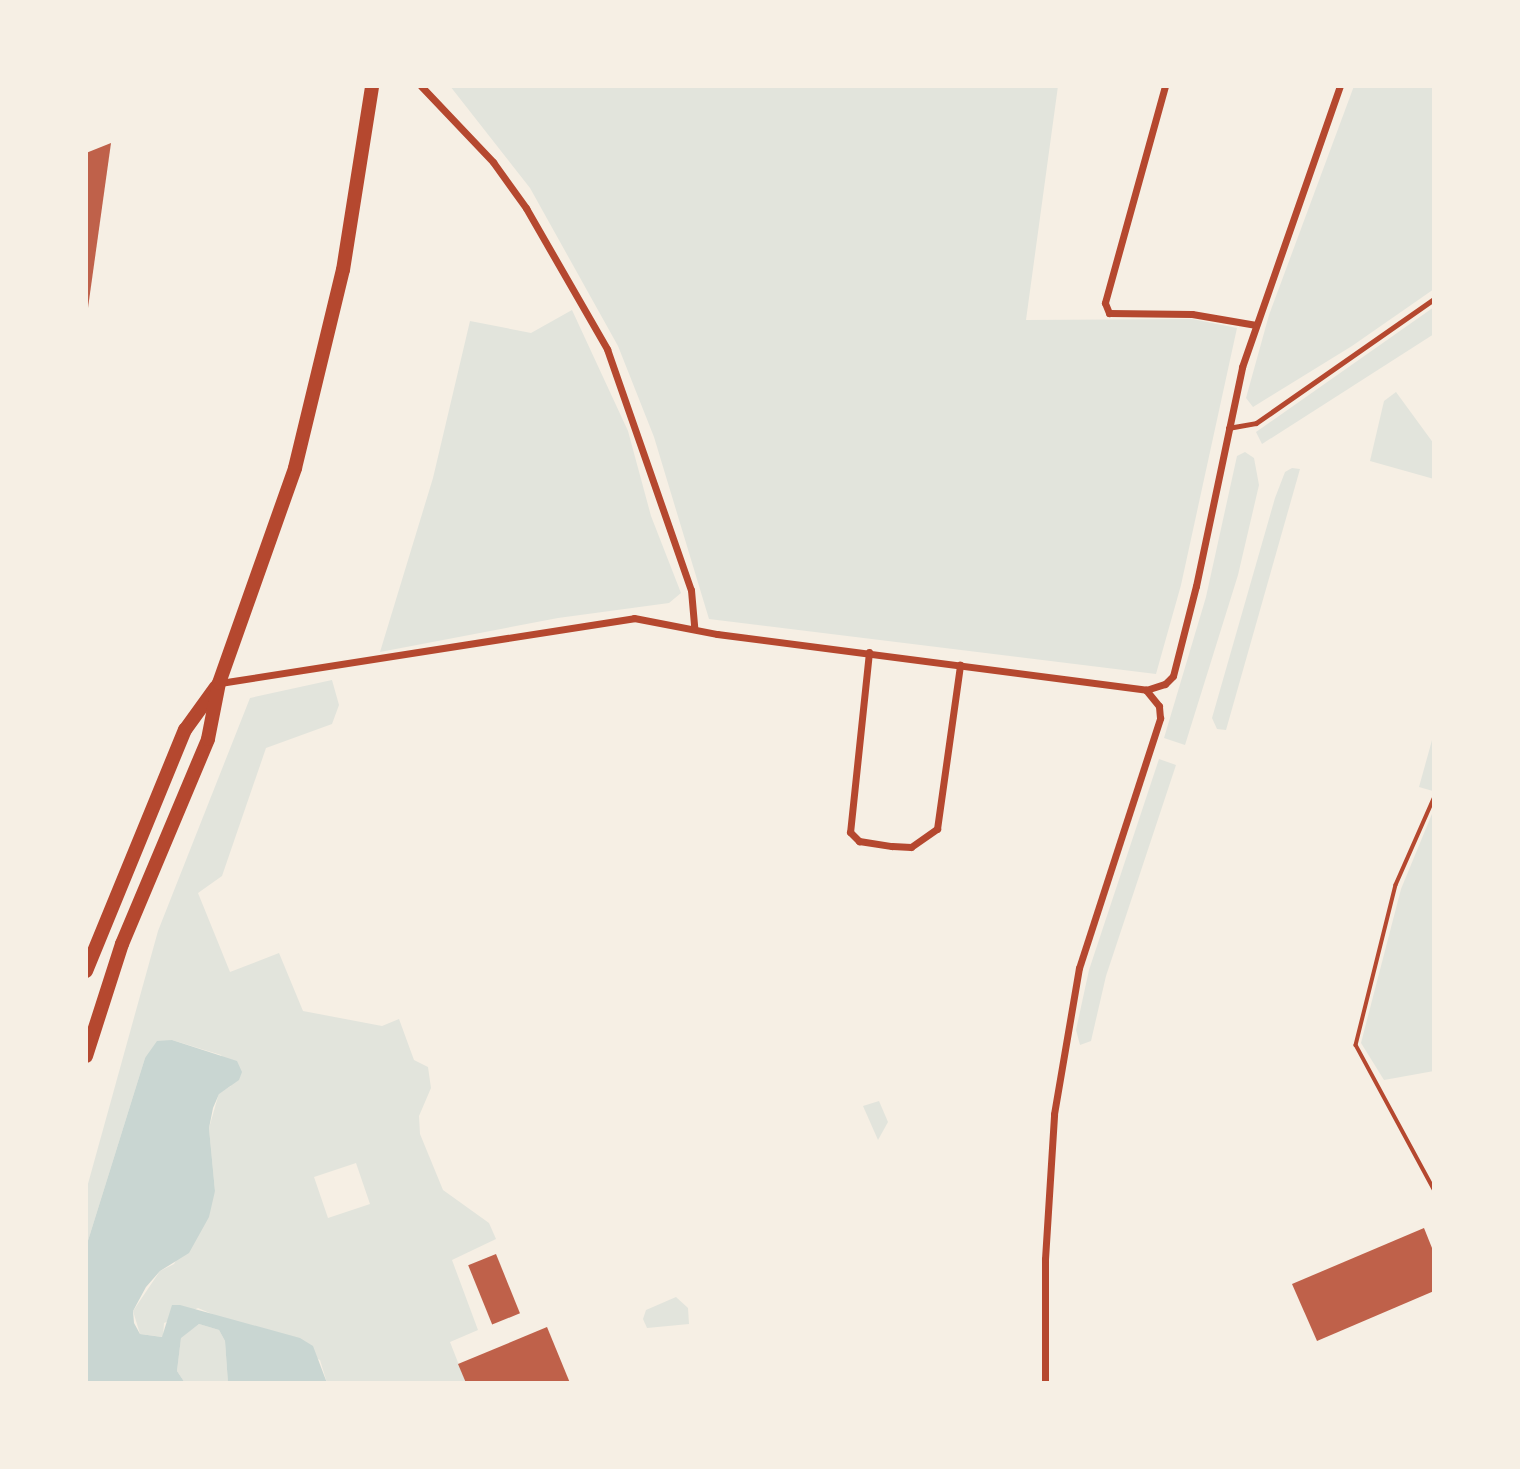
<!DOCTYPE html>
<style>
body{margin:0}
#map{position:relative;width:1520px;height:1469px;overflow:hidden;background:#f6efe4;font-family:"Roboto Serif",serif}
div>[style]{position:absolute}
.green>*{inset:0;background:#e2e4dc}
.water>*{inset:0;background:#c9d6d2}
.building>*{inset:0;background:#bf614a;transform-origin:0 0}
.path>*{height:3.5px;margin:-1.75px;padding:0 1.75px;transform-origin:1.75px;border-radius:1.75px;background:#b5482f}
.service>*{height:5px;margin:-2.5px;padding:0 2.5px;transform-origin:2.5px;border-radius:2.5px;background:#b5482f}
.minor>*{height:7px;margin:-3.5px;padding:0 3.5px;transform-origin:3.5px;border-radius:3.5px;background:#b5482f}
.secondary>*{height:14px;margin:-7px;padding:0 7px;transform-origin:7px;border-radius:7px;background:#b5482f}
span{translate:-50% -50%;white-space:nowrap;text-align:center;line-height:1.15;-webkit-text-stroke:5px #f6efe4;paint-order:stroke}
.frame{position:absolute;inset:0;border:88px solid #f6efe4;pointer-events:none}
</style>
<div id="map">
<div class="green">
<div style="clip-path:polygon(450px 86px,1058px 86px,1026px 320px,1192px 319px,1237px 328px,1181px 585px,1156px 674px,709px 619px,654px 437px,618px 346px,530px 188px)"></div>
<div style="clip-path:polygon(1354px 86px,1434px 86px,1434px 289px,1352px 346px,1253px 407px,1246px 398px,1269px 315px)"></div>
<div style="clip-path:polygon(1434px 307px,1434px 334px,1262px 444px,1256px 432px)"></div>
<div style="clip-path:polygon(572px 310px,628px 431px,651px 516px,681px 593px,669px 603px,558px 618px,380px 652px,433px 478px,470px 321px,531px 333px)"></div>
<div style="clip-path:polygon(1396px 392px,1434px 444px,1434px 479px,1370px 461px,1384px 401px)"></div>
<div style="clip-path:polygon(1245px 452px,1254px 458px,1259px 485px,1238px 575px,1185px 745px,1164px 738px,1206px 597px,1237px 456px)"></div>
<div style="clip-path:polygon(1292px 468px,1300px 469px,1226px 730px,1217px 729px,1212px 718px,1275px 498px,1285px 472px)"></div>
<div style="clip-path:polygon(evenodd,332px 680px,339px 705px,332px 724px,266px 748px,222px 876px,198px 893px,230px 972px,279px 953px,303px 1011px,382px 1026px,399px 1019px,414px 1060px,428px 1067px,431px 1088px,419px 1116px,420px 1134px,443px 1190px,489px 1223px,496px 1239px,452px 1260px,478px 1330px,450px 1342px,466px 1383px,327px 1383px,320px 1360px,198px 1308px,164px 1323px,163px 1337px,140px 1334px,133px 1311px,160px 1271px,174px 1264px,215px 1191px,209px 1128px,219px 1093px,231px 1086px,221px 1055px,172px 1040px,145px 1058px,86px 1247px,86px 1191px,158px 931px,250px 698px,332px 680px,356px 1163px,370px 1204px,328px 1218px,314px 1177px,356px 1163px)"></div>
<div style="clip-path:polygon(1434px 733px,1434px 788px,1433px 791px,1419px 787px)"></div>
<div style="clip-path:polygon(1159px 759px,1176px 765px,1106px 976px,1091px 1041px,1080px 1045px,1076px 1030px,1089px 970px)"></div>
<div style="clip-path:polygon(1434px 809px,1434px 1071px,1384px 1080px,1361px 1043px,1401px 889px)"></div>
<div style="clip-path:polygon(879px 1101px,888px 1122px,878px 1140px,863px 1106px)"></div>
<div style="clip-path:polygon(676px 1297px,688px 1308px,689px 1324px,647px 1328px,643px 1319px,646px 1310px)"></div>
<div style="clip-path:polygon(199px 1324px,219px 1330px,225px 1341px,228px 1383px,185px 1383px,177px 1371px,181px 1337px)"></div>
</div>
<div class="water">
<div style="clip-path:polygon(172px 1040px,237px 1061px,242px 1072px,239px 1080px,219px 1094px,213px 1108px,209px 1128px,215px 1191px,209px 1217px,189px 1253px,160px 1271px,146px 1287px,133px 1311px,134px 1323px,140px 1334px,162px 1337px,172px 1305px,180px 1305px,300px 1338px,313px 1346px,327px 1383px,228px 1383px,225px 1341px,219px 1330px,199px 1324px,181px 1338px,177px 1371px,185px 1383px,86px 1383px,86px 1247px,145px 1058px,157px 1041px)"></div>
</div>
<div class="building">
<div style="clip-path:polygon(111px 143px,87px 315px,86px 315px,86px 153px)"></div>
<div style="clip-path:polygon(1424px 1228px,1434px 1253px,1434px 1291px,1317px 1341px,1292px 1284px)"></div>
<div style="left:496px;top:1254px;width:64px;height:30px;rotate:68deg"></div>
<div style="clip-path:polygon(547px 1327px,570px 1383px,466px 1383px,458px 1364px)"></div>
</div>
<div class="path">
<div style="left:1434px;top:799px;width:94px;rotate:113.8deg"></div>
<div style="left:1396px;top:885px;width:165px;rotate:104deg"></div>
<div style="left:1356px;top:1045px;width:164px;rotate:61.6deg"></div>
</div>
<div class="service">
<div style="left:1228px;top:428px;width:28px;rotate:-10deg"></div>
<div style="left:1256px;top:423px;width:217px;rotate:-34.9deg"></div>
</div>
<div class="minor">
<div style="left:421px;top:86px;width:105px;rotate:46.5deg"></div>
<div style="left:493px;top:162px;width:57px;rotate:54.3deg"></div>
<div style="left:526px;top:208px;width:163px;rotate:60.1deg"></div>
<div style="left:607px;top:349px;width:255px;rotate:70.8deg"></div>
<div style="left:691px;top:590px;width:38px;rotate:85deg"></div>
<div style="left:1165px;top:86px;width:225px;rotate:105.5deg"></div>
<div style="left:1105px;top:303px;width:11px;rotate:68deg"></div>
<div style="left:1109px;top:313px;width:83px;rotate:0.7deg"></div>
<div style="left:1192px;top:314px;width:65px;rotate:9.8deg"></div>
<div style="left:869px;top:652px;width:181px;rotate:96deg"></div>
<div style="left:850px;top:832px;width:13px;rotate:45deg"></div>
<div style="left:859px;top:841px;width:33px;rotate:9deg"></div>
<div style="left:892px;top:846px;width:19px;rotate:3deg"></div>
<div style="left:911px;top:847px;width:32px;rotate:-35deg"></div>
<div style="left:937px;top:829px;width:166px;rotate:-82deg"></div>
<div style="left:220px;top:683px;width:419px;rotate:-8.9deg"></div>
<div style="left:634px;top:618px;width:85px;rotate:10.9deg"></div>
<div style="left:717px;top:634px;width:433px;rotate:7.4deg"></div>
<div style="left:1146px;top:690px;width:20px;rotate:-18deg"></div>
<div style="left:1165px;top:684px;width:11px;rotate:-45deg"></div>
<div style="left:1173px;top:676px;width:93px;rotate:-75.7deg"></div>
<div style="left:1196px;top:586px;width:224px;rotate:-78.1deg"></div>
<div style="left:1242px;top:367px;width:298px;rotate:-70.8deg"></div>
<div style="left:1045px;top:1383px;width:124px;rotate:-90deg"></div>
<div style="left:1045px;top:1259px;width:145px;rotate:-86.4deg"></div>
<div style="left:1054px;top:1114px;width:148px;rotate:-80.3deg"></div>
<div style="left:1079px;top:968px;width:263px;rotate:-72deg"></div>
<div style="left:1160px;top:718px;width:12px;rotate:-95deg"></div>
<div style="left:1159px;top:706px;width:21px;rotate:-129deg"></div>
</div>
<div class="secondary">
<div style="left:86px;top:971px;width:261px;rotate:-67.7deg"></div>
<div style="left:185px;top:730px;width:53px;rotate:-54.2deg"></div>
<div style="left:86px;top:1056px;width:118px;rotate:-72.2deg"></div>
<div style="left:122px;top:944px;width:222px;rotate:-67.2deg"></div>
<div style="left:208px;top:739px;width:57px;rotate:-78.9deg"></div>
<div style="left:219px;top:683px;width:228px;rotate:-70.5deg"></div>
<div style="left:295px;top:468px;width:204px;rotate:-76.4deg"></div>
<div style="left:343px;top:270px;width:186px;rotate:-81deg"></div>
</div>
<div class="frame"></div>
</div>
